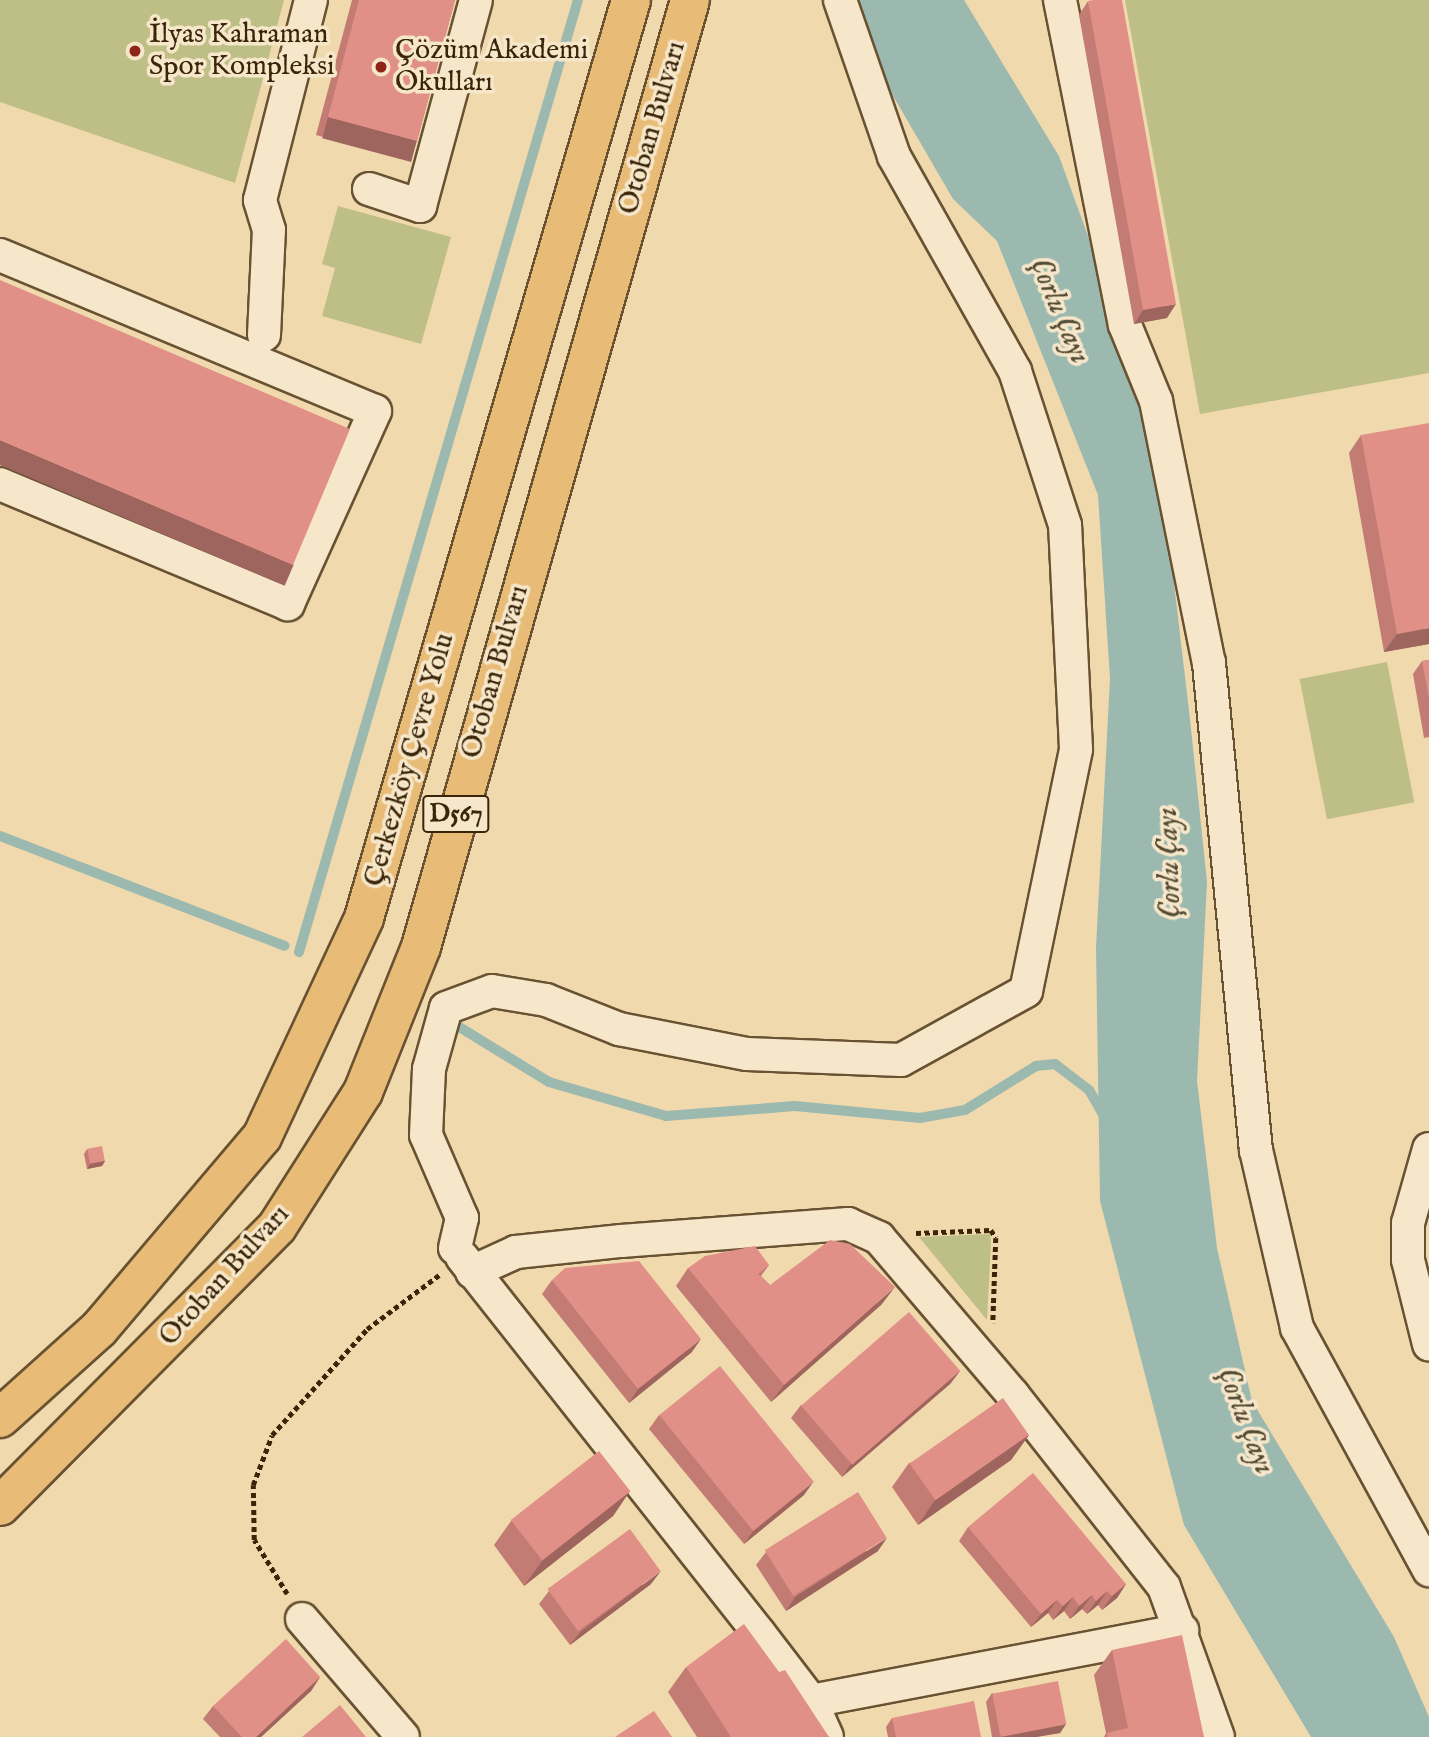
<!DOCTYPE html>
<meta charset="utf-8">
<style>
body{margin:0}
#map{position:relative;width:1429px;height:1737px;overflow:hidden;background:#f1d9ae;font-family:"IM FELL English",serif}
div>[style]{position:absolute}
.green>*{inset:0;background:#bebe87;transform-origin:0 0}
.water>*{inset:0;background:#9bb9af}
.stream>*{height:10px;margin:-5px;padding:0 5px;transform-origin:5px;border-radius:5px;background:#9bb9af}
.path>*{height:4.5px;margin-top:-2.25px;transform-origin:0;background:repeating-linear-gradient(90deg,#3a2508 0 5px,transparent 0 8.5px)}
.roads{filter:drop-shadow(2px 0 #685232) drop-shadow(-2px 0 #685232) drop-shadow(0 2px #685232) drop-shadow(0 -2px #685232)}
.minor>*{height:32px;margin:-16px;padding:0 16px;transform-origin:16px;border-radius:16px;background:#f6e6ca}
.highway>*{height:38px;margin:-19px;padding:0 19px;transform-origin:19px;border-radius:19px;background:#e8bc77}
.wall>*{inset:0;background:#c27c74}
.shaded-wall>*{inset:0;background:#9e655e;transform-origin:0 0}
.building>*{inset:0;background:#e19087;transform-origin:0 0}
.dots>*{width:19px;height:19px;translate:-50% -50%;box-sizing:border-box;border:4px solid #f6e6ca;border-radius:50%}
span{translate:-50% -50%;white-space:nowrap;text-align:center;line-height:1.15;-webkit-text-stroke:7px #f6e6ca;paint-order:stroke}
.shield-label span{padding:2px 5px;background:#f6e6ca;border:2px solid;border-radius:5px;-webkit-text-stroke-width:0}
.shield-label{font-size:26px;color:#3a2508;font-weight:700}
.poi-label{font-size:28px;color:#3a2508}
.left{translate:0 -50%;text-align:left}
.street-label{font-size:28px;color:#3a2508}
.water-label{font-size:30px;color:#524a32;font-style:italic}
</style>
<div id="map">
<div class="green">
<div style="clip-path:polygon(0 0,284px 0,235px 183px,0 102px)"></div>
<div style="clip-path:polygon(1125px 0,1429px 0,1429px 373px,1200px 414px)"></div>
<div style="clip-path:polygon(338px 206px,451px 237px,421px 344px,322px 316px,335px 268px,322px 264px)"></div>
<div style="left:1387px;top:662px;width:143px;height:89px;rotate:79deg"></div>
<div style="clip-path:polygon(990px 1234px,991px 1243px,987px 1320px,919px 1237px)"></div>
</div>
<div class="water">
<div style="clip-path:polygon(856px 0,964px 0,1059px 156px,1121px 327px,1164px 499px,1190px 719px,1207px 882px,1197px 1081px,1217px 1248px,1252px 1401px,1394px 1637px,1429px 1717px,1429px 1737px,1311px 1737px,1184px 1525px,1100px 1201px,1096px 948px,1110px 678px,1098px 495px,997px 241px,953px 199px,874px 63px)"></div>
</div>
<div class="stream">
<div style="left:0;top:836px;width:305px;rotate:21.1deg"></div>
<div style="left:299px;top:952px;width:992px;rotate:-73.67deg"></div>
<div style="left:456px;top:1025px;width:109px;rotate:31.5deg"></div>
<div style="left:549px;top:1082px;width:122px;rotate:16.2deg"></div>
<div style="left:666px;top:1116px;width:129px;rotate:-4.4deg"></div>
<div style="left:795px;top:1106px;width:126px;rotate:5.5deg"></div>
<div style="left:920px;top:1118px;width:46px;rotate:-10.1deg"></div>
<div style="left:965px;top:1110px;width:84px;rotate:-31.8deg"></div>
<div style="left:1036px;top:1066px;width:19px;rotate:-6deg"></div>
<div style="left:1055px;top:1064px;width:43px;rotate:37.4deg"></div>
<div style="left:1089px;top:1090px;width:32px;rotate:60deg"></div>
</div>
<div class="path">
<div style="left:916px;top:1233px;width:75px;rotate:-2.3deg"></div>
<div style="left:991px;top:1230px;width:9px;rotate:58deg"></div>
<div style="left:996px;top:1238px;width:85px;rotate:92deg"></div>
<div style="left:287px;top:1594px;width:63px;rotate:-121.4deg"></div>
<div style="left:254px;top:1540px;width:55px;rotate:-91deg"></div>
<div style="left:253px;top:1485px;width:53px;rotate:-69.2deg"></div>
<div style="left:272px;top:1435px;width:142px;rotate:-48.1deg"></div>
<div style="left:367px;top:1329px;width:90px;rotate:-36.9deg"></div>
</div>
<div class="roads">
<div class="minor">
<div style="left:1060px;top:0;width:331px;rotate:78.7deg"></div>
<div style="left:1125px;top:325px;width:82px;rotate:67.8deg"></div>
<div style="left:1156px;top:401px;width:267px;rotate:78.6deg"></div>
<div style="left:1209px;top:663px;width:489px;rotate:84.5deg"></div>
<div style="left:1256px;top:1150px;width:183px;rotate:77deg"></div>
<div style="left:1297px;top:1328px;width:276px;rotate:61.4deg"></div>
<div style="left:369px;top:189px;width:54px;rotate:18.4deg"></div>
<div style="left:420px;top:206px;width:213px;rotate:-74.8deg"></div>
<div style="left:0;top:255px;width:406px;rotate:22.6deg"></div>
<div style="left:375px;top:411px;width:212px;rotate:114.3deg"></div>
<div style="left:288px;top:604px;width:312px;rotate:-157.4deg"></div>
<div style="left:264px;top:335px;width:105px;rotate:-87.3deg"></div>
<div style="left:269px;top:230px;width:31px;rotate:-107deg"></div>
<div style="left:260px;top:200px;width:206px;rotate:-75.7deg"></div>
<div style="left:1429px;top:1149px;width:77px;rotate:105.8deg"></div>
<div style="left:1408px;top:1223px;width:37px;rotate:90deg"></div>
<div style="left:1408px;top:1260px;width:87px;rotate:76deg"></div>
<div style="left:455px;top:1248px;width:31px;rotate:-77deg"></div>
<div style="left:462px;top:1218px;width:90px;rotate:-113.4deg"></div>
<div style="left:426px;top:1135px;width:66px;rotate:-87.4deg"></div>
<div style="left:429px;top:1069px;width:63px;rotate:-74.4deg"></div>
<div style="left:446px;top:1008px;width:49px;rotate:-20.3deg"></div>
<div style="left:492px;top:991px;width:55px;rotate:9.5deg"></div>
<div style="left:546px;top:1000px;width:79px;rotate:21.7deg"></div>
<div style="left:619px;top:1029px;width:130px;rotate:11.1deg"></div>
<div style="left:747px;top:1054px;width:154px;rotate:2.2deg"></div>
<div style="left:901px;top:1060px;width:143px;rotate:-28.9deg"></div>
<div style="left:1026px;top:991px;width:247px;rotate:-78.3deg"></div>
<div style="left:1076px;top:749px;width:224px;rotate:-92.8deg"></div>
<div style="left:1065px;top:525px;width:162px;rotate:-108deg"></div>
<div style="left:1015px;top:371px;width:247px;rotate:-119.4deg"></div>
<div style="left:894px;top:156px;width:165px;rotate:-109.1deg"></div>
<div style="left:462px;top:1257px;width:479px;rotate:51.7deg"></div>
<div style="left:759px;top:1633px;width:86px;rotate:52.6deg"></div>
<div style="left:811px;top:1701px;width:39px;rotate:66deg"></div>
<div style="left:472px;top:1272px;width:48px;rotate:-24.4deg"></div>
<div style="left:516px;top:1252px;width:106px;rotate:-6deg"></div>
<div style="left:621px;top:1241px;width:228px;rotate:-4.3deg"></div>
<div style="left:848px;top:1224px;width:34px;rotate:24deg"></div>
<div style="left:879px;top:1238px;width:206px;rotate:49.5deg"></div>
<div style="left:1013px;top:1395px;width:244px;rotate:51.8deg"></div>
<div style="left:1164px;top:1587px;width:159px;rotate:70.2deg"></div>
<div style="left:302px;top:1619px;width:155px;rotate:49.4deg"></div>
<div style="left:811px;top:1701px;width:378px;rotate:-10.8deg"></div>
</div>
<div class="highway">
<div style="left:0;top:1418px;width:133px;rotate:-42deg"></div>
<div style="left:99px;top:1329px;width:252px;rotate:-49.7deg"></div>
<div style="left:262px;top:1137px;width:242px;rotate:-65deg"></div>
<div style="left:364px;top:918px;width:956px;rotate:-73.78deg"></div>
<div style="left:0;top:1506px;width:393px;rotate:-45.2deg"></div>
<div style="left:277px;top:1227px;width:160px;rotate:-57.5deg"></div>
<div style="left:363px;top:1092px;width:156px;rotate:-68.2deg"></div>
<div style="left:421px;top:947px;width:984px;rotate:-74.14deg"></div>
</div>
</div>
<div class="wall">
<div style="clip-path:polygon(352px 0,455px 0,417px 141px,405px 159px,316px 135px)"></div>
<div style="clip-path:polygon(1088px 1px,1167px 318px,1134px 324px,1079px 15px)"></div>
<div style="clip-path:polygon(1361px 435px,1429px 644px,1384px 652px,1349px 453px)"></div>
<div style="clip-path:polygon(1429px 660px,1429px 737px,1424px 738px,1413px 674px,1422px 661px)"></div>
<div style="clip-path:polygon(87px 1149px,105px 1161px,102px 1166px,87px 1169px,84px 1154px)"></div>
<div style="clip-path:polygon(769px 1265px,761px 1276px,770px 1285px,882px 1304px,771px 1402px,676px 1286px,688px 1268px)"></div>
<div style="clip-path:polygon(552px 1280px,692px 1352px,629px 1403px,542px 1294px)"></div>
<div style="clip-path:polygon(960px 1371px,950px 1384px,842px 1477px,791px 1418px,801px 1405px)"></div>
<div style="clip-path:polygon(659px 1415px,804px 1495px,744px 1544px,649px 1429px)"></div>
<div style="clip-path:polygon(1029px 1435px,1011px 1460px,918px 1525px,892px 1487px,909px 1463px)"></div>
<div style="clip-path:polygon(630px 1491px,613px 1516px,524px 1586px,494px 1545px,511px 1521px)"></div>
<div style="clip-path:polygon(968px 1527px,1126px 1584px,1117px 1598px,1102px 1610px,1098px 1605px,1087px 1614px,1082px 1609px,1070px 1619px,1064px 1611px,1053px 1620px,1048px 1613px,1031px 1627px,959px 1541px)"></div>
<div style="clip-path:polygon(878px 1551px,786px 1611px,756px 1565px,766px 1552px)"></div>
<div style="clip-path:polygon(651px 1584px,570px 1645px,539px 1604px,549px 1591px)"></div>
<div style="clip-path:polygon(1112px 1650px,1204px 1737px,1104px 1737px,1106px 1733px,1094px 1675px)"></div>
<div style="clip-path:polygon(686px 1667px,779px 1672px,829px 1737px,697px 1737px,668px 1692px)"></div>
<div style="clip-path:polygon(320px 1677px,311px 1691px,261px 1737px,220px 1737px,203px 1719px,213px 1706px)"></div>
<div style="clip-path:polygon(992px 1693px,1066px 1724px,1060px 1733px,1036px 1737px,992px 1737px,986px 1702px)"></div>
<div style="clip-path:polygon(892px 1718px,981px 1737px,888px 1737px,886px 1727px)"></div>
</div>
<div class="shaded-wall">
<div style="left:328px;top:117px;width:92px;height:22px;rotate:15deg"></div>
<div style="clip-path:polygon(1176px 304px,1167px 318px,1134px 324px,1143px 310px)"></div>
<div style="left:0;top:440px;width:319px;height:23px;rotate:23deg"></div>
<div style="clip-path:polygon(1429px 628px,1429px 644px,1384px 652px,1397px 634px)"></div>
<div style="clip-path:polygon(105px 1161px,102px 1166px,87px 1169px,90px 1164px)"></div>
<div style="clip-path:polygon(895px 1287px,882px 1304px,771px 1402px,784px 1385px)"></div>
<div style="clip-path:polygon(701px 1339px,692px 1352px,629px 1403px,638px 1389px)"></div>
<div style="clip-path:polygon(960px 1371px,950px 1384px,842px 1477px,851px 1464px)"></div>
<div style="clip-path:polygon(1029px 1435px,1011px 1460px,918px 1525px,935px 1500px)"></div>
<div style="clip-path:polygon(814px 1481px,804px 1495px,744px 1544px,753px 1531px)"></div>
<div style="clip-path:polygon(630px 1491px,613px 1516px,524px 1586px,542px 1561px)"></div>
<div style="clip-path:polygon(887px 1538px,878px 1551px,786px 1611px,795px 1597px)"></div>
<div style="clip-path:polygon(661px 1571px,651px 1584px,570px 1645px,580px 1632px)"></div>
<div style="clip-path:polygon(1126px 1584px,1117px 1598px,1102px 1610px,1112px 1596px)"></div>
<div style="clip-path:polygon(1107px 1591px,1098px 1605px,1087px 1614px,1096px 1601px)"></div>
<div style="clip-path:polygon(1092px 1595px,1082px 1609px,1070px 1619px,1079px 1606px)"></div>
<div style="clip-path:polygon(1073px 1597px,1064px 1611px,1053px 1620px,1063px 1606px)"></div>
<div style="clip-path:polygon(1057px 1600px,1048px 1613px,1031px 1627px,1041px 1614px)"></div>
<div style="clip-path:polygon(320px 1677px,311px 1691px,261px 1737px,256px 1737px)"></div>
<div style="clip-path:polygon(1066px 1724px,1060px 1733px,1036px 1737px,999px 1737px,1000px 1736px)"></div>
</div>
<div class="building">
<div style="clip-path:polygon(359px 0,455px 0,417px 141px,328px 117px)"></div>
<div style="clip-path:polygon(1094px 0,1122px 0,1176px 304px,1143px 310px,1088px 1px)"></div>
<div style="clip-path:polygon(0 280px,350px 429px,293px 565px,0 440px)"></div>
<div style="clip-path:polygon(1429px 423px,1429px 628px,1397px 634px,1361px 435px)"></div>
<div style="clip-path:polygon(1429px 660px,1429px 698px,1422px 661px)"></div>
<div style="left:102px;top:1146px;width:15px;height:15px;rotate:79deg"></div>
<div style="clip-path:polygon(830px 1240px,850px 1244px,895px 1287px,784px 1385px,688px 1268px,705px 1256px,755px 1246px,769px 1265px,758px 1274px,770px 1285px)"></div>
<div style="clip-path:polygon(639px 1261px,701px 1339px,638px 1389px,552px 1280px,565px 1268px)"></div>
<div style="left:909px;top:1312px;width:78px;height:143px;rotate:49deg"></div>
<div style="left:720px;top:1366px;width:149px;height:78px;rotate:51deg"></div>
<div style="left:1003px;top:1398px;width:45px;height:114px;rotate:55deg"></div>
<div style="left:599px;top:1451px;width:51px;height:112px;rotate:52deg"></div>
<div style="clip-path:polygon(1033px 1473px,1126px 1584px,1112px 1596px,1107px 1591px,1096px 1601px,1092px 1595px,1079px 1606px,1073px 1597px,1063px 1606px,1057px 1600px,1041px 1614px,968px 1527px)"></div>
<div style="left:858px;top:1492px;width:54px;height:110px;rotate:58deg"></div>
<div style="left:630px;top:1529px;width:52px;height:102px;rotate:54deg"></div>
<div style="clip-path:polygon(744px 1624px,779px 1672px,785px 1670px,829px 1737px,731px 1737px,686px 1667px)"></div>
<div style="clip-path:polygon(1182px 1635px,1204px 1737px,1108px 1737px,1107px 1733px,1128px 1728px,1112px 1650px)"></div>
<div style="clip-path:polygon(286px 1639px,320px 1677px,256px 1737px,242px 1737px,213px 1706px)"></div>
<div style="left:1058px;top:1681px;width:44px;height:67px;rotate:79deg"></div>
<div style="clip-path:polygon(974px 1701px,981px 1737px,896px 1737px,892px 1718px)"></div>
<div style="clip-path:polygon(340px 1705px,366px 1737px,302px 1737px)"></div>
<div style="clip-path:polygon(654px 1711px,672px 1737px,615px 1737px)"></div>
</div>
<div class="dots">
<div style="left:135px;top:51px;background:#8f2418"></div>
<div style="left:381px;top:67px;background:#8f2418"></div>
</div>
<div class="shield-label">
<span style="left:456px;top:814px">D567</span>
</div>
<div class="poi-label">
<span class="left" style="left:149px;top:51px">İlyas Kahraman<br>Spor Kompleksi</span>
<span class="left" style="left:395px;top:67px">Çözüm Akademi<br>Okulları</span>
</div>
<div class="street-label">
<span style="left:653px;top:128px;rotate:-74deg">Otoban Bulvarı</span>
<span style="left:496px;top:672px;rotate:-74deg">Otoban Bulvarı</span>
<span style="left:410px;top:760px;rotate:-74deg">Çerkezköy Çevre Yolu</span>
<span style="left:225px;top:1276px;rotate:-48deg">Otoban Bulvarı</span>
</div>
<div class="water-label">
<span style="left:1059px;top:311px;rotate:67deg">Çorlu Çayı</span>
<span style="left:1170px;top:863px;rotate:-92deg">Çorlu Çayı</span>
<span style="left:1245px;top:1421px;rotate:69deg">Çorlu Çayı</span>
</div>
</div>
